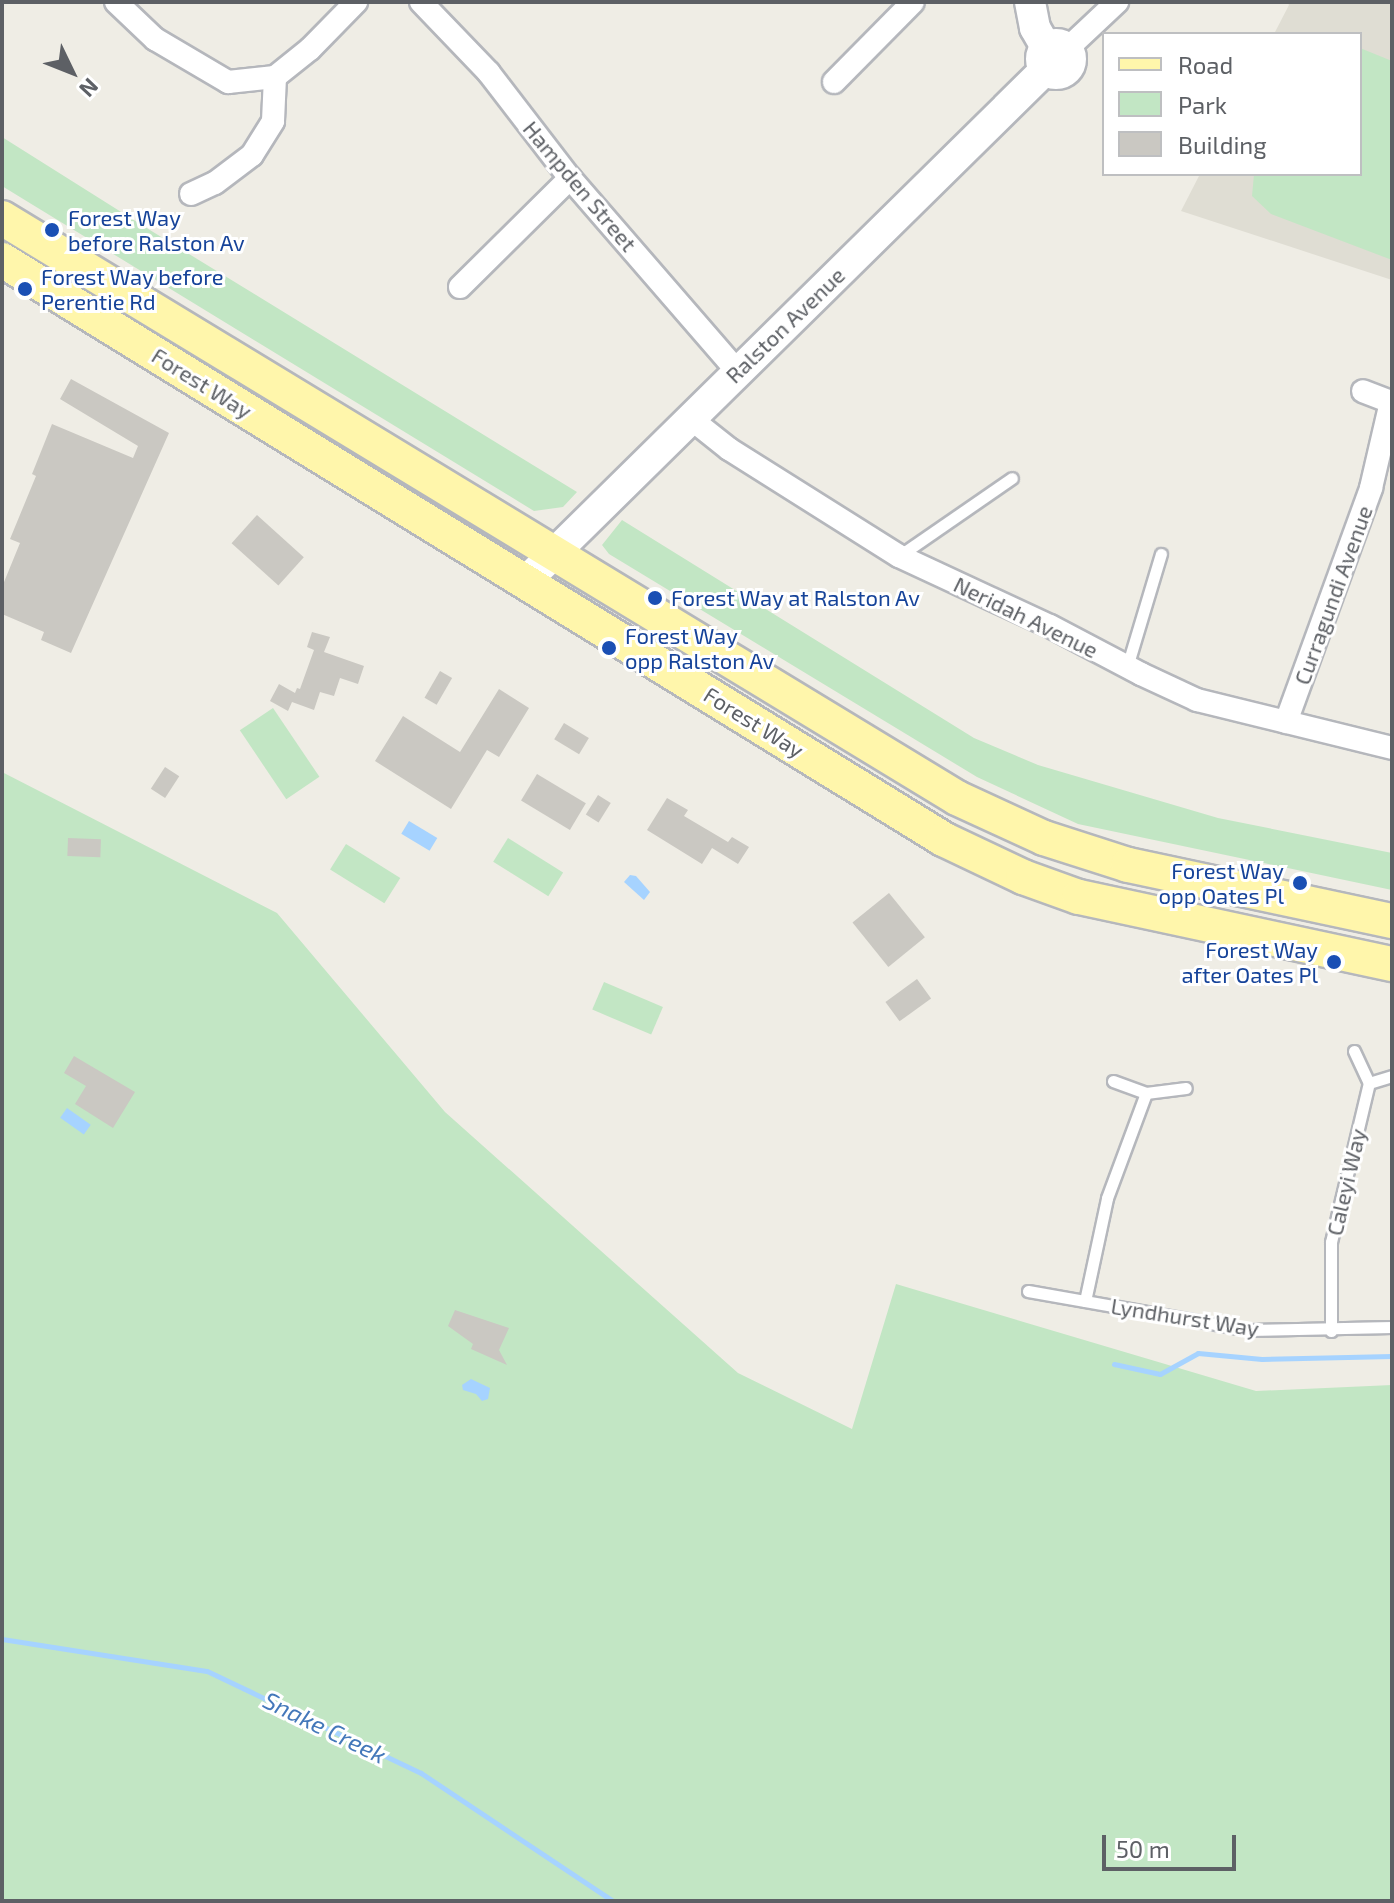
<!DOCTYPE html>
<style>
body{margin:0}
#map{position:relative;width:1394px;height:1903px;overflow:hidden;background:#efede5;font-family:"Exo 2",sans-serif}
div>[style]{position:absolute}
.education>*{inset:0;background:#dfddd3}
.green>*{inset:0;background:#c2e6c4;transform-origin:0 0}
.water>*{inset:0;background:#a6d3ff;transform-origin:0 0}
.stream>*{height:5px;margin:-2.5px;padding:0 2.5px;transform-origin:2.5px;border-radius:2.5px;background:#a6d3ff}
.building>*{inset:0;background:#cac8c2;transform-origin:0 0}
.roads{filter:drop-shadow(2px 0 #b5b7bc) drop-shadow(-2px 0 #b5b7bc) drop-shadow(0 2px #b5b7bc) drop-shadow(0 -2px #b5b7bc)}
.lane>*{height:11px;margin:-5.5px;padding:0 5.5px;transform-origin:5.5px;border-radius:5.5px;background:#fff}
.street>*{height:22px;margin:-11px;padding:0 11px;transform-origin:11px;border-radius:11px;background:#fff}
.secondary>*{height:30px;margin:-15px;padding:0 15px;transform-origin:15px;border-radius:15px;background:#fff}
.secondary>.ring{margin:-15px;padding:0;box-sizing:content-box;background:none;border:30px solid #fff;border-radius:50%}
.primary>*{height:34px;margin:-17px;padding:0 17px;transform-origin:17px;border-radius:17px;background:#fff6ab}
.dots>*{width:22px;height:22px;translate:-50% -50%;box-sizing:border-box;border:4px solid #fff;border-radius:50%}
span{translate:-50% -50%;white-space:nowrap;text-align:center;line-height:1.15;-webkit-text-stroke:6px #fff;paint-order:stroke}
.street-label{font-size:22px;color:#5d6065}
.transit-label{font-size:22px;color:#164399}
.left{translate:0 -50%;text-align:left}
.right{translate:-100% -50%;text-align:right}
.water-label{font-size:24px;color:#4478ba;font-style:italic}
.frame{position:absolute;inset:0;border:4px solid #5d6065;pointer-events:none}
.legend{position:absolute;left:1102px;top:32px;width:260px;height:144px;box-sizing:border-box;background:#fff;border:2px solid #bebfc1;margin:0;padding:10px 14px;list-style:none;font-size:24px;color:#5d6065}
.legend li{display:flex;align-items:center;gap:16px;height:40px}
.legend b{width:40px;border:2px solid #bebfc1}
.north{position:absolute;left:32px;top:32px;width:80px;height:80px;-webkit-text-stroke:6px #fff;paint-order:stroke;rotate:133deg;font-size:22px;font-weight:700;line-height:32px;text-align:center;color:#5d6065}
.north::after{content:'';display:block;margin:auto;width:28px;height:36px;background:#5d6065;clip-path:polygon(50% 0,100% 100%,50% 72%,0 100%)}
.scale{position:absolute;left:1102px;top:1835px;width:134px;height:36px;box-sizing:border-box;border:4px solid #5d6065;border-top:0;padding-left:10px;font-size:24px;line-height:28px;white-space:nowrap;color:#5d6065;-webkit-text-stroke:6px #fff;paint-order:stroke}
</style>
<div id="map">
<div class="education">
<div style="clip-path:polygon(1287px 2px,1392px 2px,1392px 280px,1181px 211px,1200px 174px,1360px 174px,1360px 34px,1274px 34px,1289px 5px)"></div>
</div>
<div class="green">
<div style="clip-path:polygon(1360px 48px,1392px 61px,1392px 260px,1271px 214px,1252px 196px,1254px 174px,1360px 174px)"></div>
<div style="clip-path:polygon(2px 137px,145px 227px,577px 492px,563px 507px,534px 511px,33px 205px,2px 186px)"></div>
<div style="clip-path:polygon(622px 520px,974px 738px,1038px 765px,1218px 818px,1392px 853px,1392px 890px,1078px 824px,977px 777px,609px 554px,602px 545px)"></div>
<div style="left:273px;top:708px;width:83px;height:40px;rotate:56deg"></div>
<div style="clip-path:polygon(2px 772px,277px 913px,445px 1112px,738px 1373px,852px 1429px,896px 1284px,1256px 1391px,1392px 1385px,1392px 1901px,2px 1901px)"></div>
<div style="left:508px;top:838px;width:65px;height:28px;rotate:32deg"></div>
<div style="left:346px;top:844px;width:64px;height:30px;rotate:32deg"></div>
<div style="left:604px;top:982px;width:64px;height:30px;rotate:23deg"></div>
</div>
<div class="water">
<div style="left:409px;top:821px;width:33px;height:15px;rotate:31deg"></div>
<div style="clip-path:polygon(630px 875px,636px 876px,650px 892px,644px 900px,624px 882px)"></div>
<div style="left:67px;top:1108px;width:29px;height:12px;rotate:35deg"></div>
<div style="clip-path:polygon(471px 1379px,490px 1388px,488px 1399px,482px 1401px,476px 1394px,463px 1390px,462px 1385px)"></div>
</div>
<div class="stream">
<div style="left:1114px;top:1364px;width:47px;rotate:12.3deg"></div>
<div style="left:1160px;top:1374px;width:43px;rotate:-28.9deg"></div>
<div style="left:1198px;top:1353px;width:64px;rotate:5.4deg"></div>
<div style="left:1262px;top:1359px;width:130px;rotate:-1.3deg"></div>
<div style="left:2px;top:1639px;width:207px;rotate:8.9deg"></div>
<div style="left:207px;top:1671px;width:237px;rotate:25.5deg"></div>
<div style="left:421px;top:1773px;width:231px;rotate:33.7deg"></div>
</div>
<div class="building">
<div style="clip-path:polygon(71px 379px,169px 433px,71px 653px,41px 640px,44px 632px,2px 614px,2px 587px,20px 543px,10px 539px,36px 476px,32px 474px,52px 424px,133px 458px,138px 446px,60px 399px)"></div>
<div style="left:257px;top:515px;width:63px;height:38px;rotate:42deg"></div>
<div style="clip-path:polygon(312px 632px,330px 637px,324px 652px,364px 666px,358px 684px,340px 678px,334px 696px,320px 692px,314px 710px,292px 702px,288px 711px,270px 701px,279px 684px,295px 693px,297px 688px,300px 689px,314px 650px,307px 647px)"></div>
<div style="left:440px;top:671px;width:14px;height:31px;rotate:30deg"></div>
<div style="clip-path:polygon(499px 689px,529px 708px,499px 757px,487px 750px,451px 809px,375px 761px,403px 716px,460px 752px)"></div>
<div style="left:564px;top:723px;width:29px;height:19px;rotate:31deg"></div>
<div style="left:165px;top:767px;width:17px;height:26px;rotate:33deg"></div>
<div style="left:537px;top:774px;width:57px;height:31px;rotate:31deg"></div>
<div style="left:598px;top:795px;width:15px;height:23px;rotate:32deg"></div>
<div style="clip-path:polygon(667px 798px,688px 810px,684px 816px,728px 842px,732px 837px,749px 847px,738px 864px,712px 848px,702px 864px,647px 830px)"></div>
<div style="left:68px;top:838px;width:33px;height:18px;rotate:2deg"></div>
<div style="left:889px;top:893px;width:57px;height:47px;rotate:51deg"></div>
<div style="left:917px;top:979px;width:24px;height:39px;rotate:54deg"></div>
<div style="clip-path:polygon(74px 1056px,135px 1092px,113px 1128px,75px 1104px,86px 1086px,64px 1073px)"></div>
<div style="clip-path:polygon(455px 1310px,509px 1328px,499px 1350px,507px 1365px,471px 1349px,473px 1344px,448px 1326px)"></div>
</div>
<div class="roads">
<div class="lane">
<div style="left:899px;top:556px;width:137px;rotate:-34.6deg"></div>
<div style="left:1127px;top:667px;width:118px;rotate:-73.3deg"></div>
<div style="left:1354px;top:1051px;width:35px;rotate:65deg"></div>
<div style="left:1369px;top:1083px;width:24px;rotate:-17deg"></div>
<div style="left:1113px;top:1081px;width:35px;rotate:20deg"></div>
<div style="left:1146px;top:1093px;width:40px;rotate:-7.1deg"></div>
<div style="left:1028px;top:1291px;width:225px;rotate:10deg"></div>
<div style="left:1250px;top:1330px;width:142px;rotate:-1.2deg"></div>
<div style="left:1085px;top:1301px;width:105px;rotate:-77.9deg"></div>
<div style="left:1107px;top:1198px;width:112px;rotate:-69.6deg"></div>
<div style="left:1331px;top:1331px;width:89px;rotate:-90deg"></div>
<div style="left:1331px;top:1242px;width:163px;rotate:-76.6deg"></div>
</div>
<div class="street">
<div style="left:116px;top:2px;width:54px;rotate:43.5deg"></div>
<div style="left:155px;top:39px;width:85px;rotate:30.5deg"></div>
<div style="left:228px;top:82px;width:47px;rotate:-6.1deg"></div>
<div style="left:275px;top:77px;width:45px;rotate:-38.7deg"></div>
<div style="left:310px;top:49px;width:66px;rotate:-45.6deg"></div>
<div style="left:421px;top:2px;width:98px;rotate:46.2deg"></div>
<div style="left:489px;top:73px;width:133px;rotate:52.4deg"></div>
<div style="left:570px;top:178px;width:255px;rotate:49.1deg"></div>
<div style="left:1067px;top:49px;width:69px;rotate:-43.2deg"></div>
<div style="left:834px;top:82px;width:112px;rotate:-45.4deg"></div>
<div style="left:191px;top:194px;width:26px;rotate:-25deg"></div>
<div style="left:215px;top:183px;width:46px;rotate:-37.1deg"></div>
<div style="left:252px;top:155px;width:40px;rotate:-58deg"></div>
<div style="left:273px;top:121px;width:44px;rotate:-87.4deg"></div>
<div style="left:460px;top:287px;width:155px;rotate:-44.7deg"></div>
<div style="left:690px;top:418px;width:50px;rotate:38.5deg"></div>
<div style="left:729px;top:449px;width:201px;rotate:32.2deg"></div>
<div style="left:899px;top:556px;width:166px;rotate:24.9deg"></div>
<div style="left:1050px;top:626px;width:103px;rotate:27.8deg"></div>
<div style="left:1141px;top:674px;width:62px;rotate:24.9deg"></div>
<div style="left:1197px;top:700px;width:201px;rotate:13.8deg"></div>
<div style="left:1286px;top:722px;width:249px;rotate:-70deg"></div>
<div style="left:1371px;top:488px;width:88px;rotate:-76.9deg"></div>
<div style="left:1391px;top:402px;width:30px;rotate:-159deg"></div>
</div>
<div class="secondary">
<div style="left:1030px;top:2px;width:26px;rotate:79deg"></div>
<div style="left:1035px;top:28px;width:22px;rotate:60deg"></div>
<div class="ring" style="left:1041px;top:44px;width:0;height:0"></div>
<div style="left:525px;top:582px;width:730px;rotate:-44.56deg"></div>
</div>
<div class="primary">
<div style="left:2px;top:218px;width:1117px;rotate:31.27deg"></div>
<div style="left:957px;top:798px;width:96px;rotate:24.7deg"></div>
<div style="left:1044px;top:838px;width:88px;rotate:17.8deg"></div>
<div style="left:1128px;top:865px;width:270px;rotate:12deg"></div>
<div style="left:2px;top:260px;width:1105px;rotate:31.6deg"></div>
<div style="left:943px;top:839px;width:89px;rotate:25.4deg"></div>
<div style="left:1023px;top:877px;width:59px;rotate:19.7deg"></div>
<div style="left:1079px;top:897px;width:320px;rotate:12.1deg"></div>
</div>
</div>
<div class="dots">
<div style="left:52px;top:230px;background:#1a4fb4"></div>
<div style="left:25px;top:289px;background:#1a4fb4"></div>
<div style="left:655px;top:598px;background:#1a4fb4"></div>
<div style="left:609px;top:648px;background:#1a4fb4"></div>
<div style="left:1300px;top:883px;background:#1a4fb4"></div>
<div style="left:1334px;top:962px;background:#1a4fb4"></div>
</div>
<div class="street-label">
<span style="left:580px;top:186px;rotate:50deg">Hampden Street</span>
<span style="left:785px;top:325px;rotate:-44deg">Ralston Avenue</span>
<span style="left:202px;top:383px;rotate:32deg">Forest Way</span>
<span style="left:1333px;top:595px;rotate:-70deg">Curragundi Avenue</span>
<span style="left:1026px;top:617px;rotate:26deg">Neridah Avenue</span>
<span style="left:754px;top:722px;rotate:32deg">Forest Way</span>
<span style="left:1346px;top:1182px;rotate:-77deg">Caleyi Way</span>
<span style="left:1185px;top:1317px;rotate:9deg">Lyndhurst Way</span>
</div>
<div class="transit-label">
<span class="left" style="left:68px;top:230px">Forest Way<br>before Ralston Av</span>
<span class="left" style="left:41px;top:289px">Forest Way before<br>Perentie Rd</span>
<span class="left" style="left:671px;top:598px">Forest Way at Ralston Av</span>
<span class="left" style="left:625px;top:648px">Forest Way<br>opp Ralston Av</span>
<span class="right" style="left:1284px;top:883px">Forest Way<br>opp Oates Pl</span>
<span class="right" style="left:1318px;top:962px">Forest Way<br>after Oates Pl</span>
</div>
<div class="water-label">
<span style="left:325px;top:1727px;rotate:26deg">Snake Creek</span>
</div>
<div class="frame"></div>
<ul class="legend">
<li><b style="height:10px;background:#fff6ab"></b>Road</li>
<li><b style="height:22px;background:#c2e6c4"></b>Park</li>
<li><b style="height:22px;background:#cac8c2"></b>Building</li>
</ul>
<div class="north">N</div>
<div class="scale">50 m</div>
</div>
